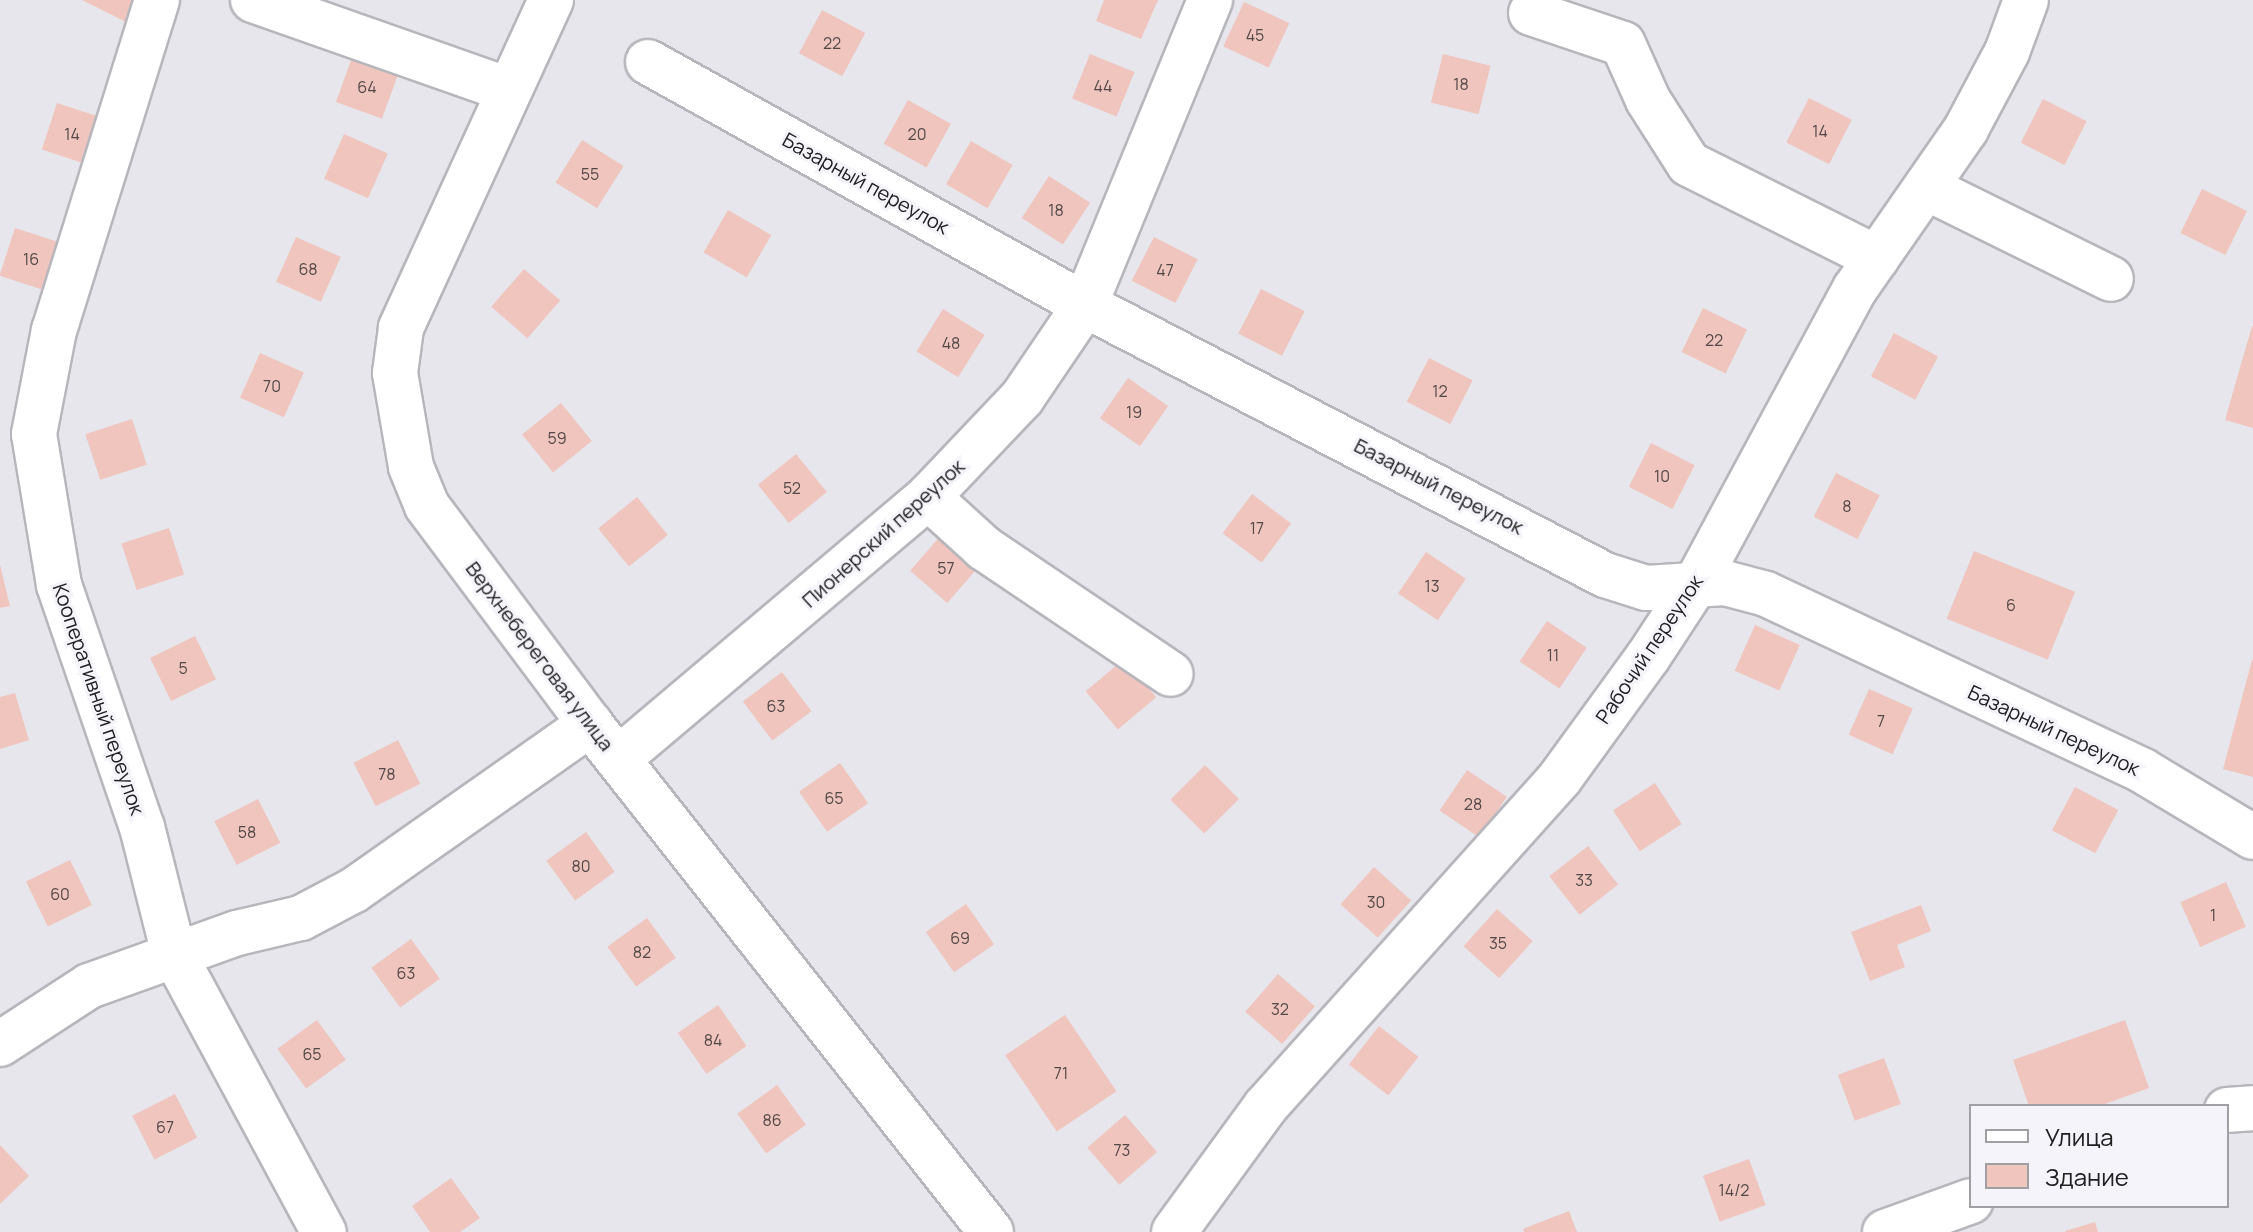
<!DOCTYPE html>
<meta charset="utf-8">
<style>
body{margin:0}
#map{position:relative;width:2253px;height:1232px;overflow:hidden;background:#e7e6ed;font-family:Manrope,sans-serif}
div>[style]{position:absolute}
.building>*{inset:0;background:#efc5bd;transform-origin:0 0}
.roads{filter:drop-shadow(2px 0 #b6b6bc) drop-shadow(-2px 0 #b6b6bc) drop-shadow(0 2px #b6b6bc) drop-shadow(0 -2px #b6b6bc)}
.minor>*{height:44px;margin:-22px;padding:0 22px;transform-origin:22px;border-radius:22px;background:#fff}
span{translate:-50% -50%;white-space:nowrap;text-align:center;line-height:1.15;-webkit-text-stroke:6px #f4f4fa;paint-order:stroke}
.number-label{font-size:16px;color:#544949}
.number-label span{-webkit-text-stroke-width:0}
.street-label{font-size:20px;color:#202022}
.legend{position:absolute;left:1969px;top:1104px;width:260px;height:104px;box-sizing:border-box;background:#f4f4fa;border:2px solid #9f9fa4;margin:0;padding:10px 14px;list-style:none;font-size:24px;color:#202022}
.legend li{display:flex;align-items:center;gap:16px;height:40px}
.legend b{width:40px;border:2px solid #9f9fa4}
</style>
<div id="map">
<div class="building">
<div style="clip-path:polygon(82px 0,136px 0,126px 22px)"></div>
<div style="clip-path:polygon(1104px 0,1158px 0,1141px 39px,1096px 21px)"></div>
<div style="left:1244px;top:2px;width:50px;height:49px;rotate:25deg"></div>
<div style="left:822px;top:10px;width:49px;height:49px;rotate:28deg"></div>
<div style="left:1090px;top:54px;width:48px;height:48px;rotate:22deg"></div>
<div style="left:1443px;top:54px;width:49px;height:50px;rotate:14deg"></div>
<div style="left:353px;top:55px;width:49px;height:50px;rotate:20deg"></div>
<div style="left:1809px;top:98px;width:48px;height:50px;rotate:27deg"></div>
<div style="left:2043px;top:99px;width:49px;height:49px;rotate:27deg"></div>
<div style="left:908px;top:100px;width:49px;height:50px;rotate:29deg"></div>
<div style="left:57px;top:103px;width:48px;height:49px;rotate:18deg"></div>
<div style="left:344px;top:134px;width:48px;height:49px;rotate:24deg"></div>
<div style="left:582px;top:140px;width:49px;height:50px;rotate:32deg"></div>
<div style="left:971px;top:141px;width:48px;height:50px;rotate:30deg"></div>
<div style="left:1049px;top:176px;width:49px;height:50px;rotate:33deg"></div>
<div style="left:2202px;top:189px;width:50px;height:49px;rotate:26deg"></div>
<div style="left:728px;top:210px;width:50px;height:49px;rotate:30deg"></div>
<div style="left:15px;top:228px;width:48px;height:50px;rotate:18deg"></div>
<div style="left:296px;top:237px;width:49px;height:49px;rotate:24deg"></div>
<div style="left:1154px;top:237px;width:49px;height:49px;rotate:27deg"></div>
<div style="left:524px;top:269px;width:48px;height:50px;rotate:41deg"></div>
<div style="left:1261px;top:289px;width:49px;height:50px;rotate:27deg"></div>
<div style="left:1703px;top:308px;width:49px;height:49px;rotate:26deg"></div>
<div style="left:943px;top:309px;width:49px;height:50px;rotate:32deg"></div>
<div style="clip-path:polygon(2252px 326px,2253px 326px,2253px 428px,2225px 420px)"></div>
<div style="left:1894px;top:333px;width:50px;height:49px;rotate:28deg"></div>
<div style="left:260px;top:353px;width:48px;height:49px;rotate:24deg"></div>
<div style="left:1429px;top:358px;width:49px;height:49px;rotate:27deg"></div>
<div style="left:1128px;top:378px;width:49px;height:49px;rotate:35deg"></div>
<div style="left:561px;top:403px;width:49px;height:50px;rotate:51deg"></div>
<div style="left:132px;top:419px;width:48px;height:49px;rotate:72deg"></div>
<div style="left:1651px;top:443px;width:49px;height:49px;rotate:27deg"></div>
<div style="left:796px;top:454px;width:49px;height:49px;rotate:51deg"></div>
<div style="left:1836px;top:473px;width:49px;height:49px;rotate:27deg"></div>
<div style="left:1252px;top:494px;width:49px;height:49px;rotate:37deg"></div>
<div style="left:637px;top:497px;width:49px;height:50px;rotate:51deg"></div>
<div style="left:169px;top:528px;width:49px;height:50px;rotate:72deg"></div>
<div style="left:943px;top:533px;width:49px;height:50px;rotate:41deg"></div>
<div style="left:1974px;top:551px;width:109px;height:73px;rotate:22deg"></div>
<div style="left:1426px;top:552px;width:48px;height:50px;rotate:34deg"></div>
<div style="clip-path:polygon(0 565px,10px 606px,0 608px)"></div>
<div style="left:1547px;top:621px;width:48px;height:49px;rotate:34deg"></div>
<div style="left:1755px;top:625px;width:49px;height:50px;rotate:24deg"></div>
<div style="left:195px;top:636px;width:48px;height:50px;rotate:64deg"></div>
<div style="left:1124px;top:659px;width:50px;height:50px;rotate:50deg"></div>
<div style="clip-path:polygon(2252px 660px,2253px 660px,2253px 777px,2223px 769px)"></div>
<div style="left:782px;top:672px;width:49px;height:49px;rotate:53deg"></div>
<div style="left:1869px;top:689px;width:48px;height:50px;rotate:24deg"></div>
<div style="clip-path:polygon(15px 693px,29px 740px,0 749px,0 697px)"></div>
<div style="left:398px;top:740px;width:49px;height:50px;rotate:63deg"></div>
<div style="left:840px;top:763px;width:49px;height:50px;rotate:55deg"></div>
<div style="left:1205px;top:765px;width:48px;height:49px;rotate:45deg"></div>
<div style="left:1467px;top:770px;width:48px;height:49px;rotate:34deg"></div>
<div style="left:1655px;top:783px;width:49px;height:50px;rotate:57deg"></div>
<div style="left:2075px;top:787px;width:49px;height:49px;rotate:28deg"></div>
<div style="left:258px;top:799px;width:49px;height:49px;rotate:63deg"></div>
<div style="left:586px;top:832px;width:49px;height:49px;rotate:54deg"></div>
<div style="left:1588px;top:846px;width:49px;height:49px;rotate:52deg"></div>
<div style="left:70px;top:860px;width:50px;height:49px;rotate:64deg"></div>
<div style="left:1374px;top:867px;width:50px;height:50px;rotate:42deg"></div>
<div style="left:2226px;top:882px;width:49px;height:50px;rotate:66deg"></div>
<div style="left:966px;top:904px;width:49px;height:49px;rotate:55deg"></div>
<div style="clip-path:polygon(1921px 905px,1931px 931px,1897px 945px,1905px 967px,1870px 981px,1851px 932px)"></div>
<div style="left:1497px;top:909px;width:48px;height:50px;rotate:42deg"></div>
<div style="left:647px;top:918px;width:49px;height:49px;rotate:54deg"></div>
<div style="left:411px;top:939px;width:49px;height:49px;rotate:54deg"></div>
<div style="left:1278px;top:974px;width:49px;height:50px;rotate:41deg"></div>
<div style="left:718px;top:1005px;width:50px;height:49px;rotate:55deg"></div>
<div style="left:1065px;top:1015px;width:92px;height:72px;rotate:56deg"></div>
<div style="left:317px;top:1020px;width:49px;height:49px;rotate:54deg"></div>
<div style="clip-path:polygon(2125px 1020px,2149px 1088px,2099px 1106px,2029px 1106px,2013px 1060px)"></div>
<div style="left:1379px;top:1026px;width:50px;height:49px;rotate:38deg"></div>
<div style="left:1884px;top:1058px;width:49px;height:49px;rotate:70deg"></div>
<div style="left:777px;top:1085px;width:49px;height:49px;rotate:54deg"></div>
<div style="left:175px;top:1094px;width:49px;height:48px;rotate:63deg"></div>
<div style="left:1125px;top:1115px;width:49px;height:50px;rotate:49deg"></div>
<div style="clip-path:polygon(0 1145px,29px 1176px,0 1204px)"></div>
<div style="left:1749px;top:1159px;width:49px;height:49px;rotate:70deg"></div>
<div style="clip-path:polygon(451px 1178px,480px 1218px,460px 1232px,430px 1232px,412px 1206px)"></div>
<div style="clip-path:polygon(1569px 1211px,1577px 1232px,1524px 1232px,1523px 1229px)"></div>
<div style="clip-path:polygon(2095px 1222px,2098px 1232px,2066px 1232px,2065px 1231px)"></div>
</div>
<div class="roads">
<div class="minor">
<div style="left:157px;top:0;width:346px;rotate:107.3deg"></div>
<div style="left:54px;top:330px;width:106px;rotate:100.9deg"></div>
<div style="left:34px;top:434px;width:153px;rotate:80.6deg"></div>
<div style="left:59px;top:585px;width:256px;rotate:71.1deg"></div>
<div style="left:142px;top:827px;width:131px;rotate:75.9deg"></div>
<div style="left:174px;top:954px;width:316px;rotate:61.7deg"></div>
<div style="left:253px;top:0;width:271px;rotate:19.4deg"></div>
<div style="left:551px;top:0;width:361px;rotate:114.6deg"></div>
<div style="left:401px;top:328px;width:45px;rotate:97.6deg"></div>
<div style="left:395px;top:373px;width:95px;rotate:80.3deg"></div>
<div style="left:411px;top:467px;width:42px;rotate:67.7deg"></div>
<div style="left:427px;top:506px;width:272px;rotate:53.2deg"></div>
<div style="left:590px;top:724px;width:647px;rotate:51.71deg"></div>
<div style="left:1531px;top:13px;width:97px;rotate:18.6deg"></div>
<div style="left:1623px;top:44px;width:61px;rotate:65.9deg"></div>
<div style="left:1648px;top:100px;width:76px;rotate:57.4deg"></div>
<div style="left:1689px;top:164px;width:210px;rotate:26.6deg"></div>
<div style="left:648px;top:62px;width:500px;rotate:29.08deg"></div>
<div style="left:1085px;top:305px;width:586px;rotate:27.44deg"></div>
<div style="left:1605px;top:575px;width:43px;rotate:17.6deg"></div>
<div style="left:1646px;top:588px;width:79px;rotate:-3.6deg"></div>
<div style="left:1725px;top:583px;width:42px;rotate:15deg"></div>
<div style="left:1766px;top:594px;width:416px;rotate:25.1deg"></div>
<div style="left:2143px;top:771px;width:128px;rotate:31deg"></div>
<div style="left:1927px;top:188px;width:205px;rotate:26.3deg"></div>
<div style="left:928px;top:497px;width:76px;rotate:42.3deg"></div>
<div style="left:984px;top:548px;width:225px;rotate:34deg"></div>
<div style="left:618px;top:759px;width:406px;rotate:-40.2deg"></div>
<div style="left:928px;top:497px;width:137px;rotate:-46.5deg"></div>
<div style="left:1022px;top:398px;width:112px;rotate:-55.9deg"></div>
<div style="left:1085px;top:305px;width:330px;rotate:-67.7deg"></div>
<div style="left:0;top:1044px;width:106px;rotate:-33.1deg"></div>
<div style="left:89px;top:986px;width:157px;rotate:-19.7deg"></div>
<div style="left:237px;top:933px;width:66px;rotate:-13.2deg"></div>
<div style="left:301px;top:918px;width:60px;rotate:-27.8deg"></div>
<div style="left:354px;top:890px;width:289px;rotate:-35.1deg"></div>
<div style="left:2227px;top:1110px;width:26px;rotate:-4deg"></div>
<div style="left:1174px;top:1232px;width:155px;rotate:-53.9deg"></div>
<div style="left:1265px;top:1107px;width:442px;rotate:-48.1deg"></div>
<div style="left:1560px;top:778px;width:150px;rotate:-54deg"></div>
<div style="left:1648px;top:657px;width:90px;rotate:-56.8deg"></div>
<div style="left:1697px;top:582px;width:333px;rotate:-61.7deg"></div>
<div style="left:1855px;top:289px;width:195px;rotate:-55.2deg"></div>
<div style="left:1966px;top:129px;width:87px;rotate:-62deg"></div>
<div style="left:2007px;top:52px;width:55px;rotate:-69.9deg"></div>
<div style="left:1885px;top:1232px;width:91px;rotate:-19.8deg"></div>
</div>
</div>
<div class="number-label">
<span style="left:1255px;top:35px">45</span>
<span style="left:832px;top:43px">22</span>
<span style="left:1461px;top:84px">18</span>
<span style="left:1103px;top:86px">44</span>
<span style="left:367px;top:87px">64</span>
<span style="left:1820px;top:131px">14</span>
<span style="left:72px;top:134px">14</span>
<span style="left:917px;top:134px">20</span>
<span style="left:590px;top:174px">55</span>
<span style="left:1056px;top:210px">18</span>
<span style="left:31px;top:259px">16</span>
<span style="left:308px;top:269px">68</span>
<span style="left:1165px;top:270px">47</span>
<span style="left:1714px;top:340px">22</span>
<span style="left:951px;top:343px">48</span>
<span style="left:272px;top:386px">70</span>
<span style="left:1440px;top:391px">12</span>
<span style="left:1134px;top:412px">19</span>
<span style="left:557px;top:438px">59</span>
<span style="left:1662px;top:476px">10</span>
<span style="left:792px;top:488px">52</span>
<span style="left:1847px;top:506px">8</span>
<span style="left:1257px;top:528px">17</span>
<span style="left:946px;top:568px">57</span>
<span style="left:1432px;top:586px">13</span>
<span style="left:2011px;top:605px">6</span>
<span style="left:1553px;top:655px">11</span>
<span style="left:183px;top:668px">5</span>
<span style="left:776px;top:706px">63</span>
<span style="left:1881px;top:721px">7</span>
<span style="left:387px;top:774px">78</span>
<span style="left:834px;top:798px">65</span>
<span style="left:1473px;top:804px">28</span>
<span style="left:247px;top:832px">58</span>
<span style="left:581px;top:866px">80</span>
<span style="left:1584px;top:880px">33</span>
<span style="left:60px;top:894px">60</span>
<span style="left:1376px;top:902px">30</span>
<span style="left:2213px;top:915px">1</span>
<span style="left:960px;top:938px">69</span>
<span style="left:1498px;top:943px">35</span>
<span style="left:642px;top:952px">82</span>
<span style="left:406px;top:973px">63</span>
<span style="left:1280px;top:1009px">32</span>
<span style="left:713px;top:1040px">84</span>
<span style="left:312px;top:1054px">65</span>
<span style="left:1061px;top:1073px">71</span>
<span style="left:772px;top:1120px">86</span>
<span style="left:165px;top:1127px">67</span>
<span style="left:1122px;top:1150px">73</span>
<span style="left:1734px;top:1190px">14/2</span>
</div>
<div class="street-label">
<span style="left:866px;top:183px;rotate:29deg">Базарный переулок</span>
<span style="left:1439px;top:486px;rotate:27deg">Базарный переулок</span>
<span style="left:883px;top:533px;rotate:-42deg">Пионерский переулок</span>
<span style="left:1649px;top:649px;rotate:-56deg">Рабочий переулок</span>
<span style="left:540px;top:656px;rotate:53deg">Верхнебереговая улица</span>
<span style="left:99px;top:699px;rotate:71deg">Кооперативный переулок</span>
<span style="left:2054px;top:730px;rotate:25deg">Базарный переулок</span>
</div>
<ul class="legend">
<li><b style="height:10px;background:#fff"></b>Улица</li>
<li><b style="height:22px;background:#efc5bd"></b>Здание</li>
</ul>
</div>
